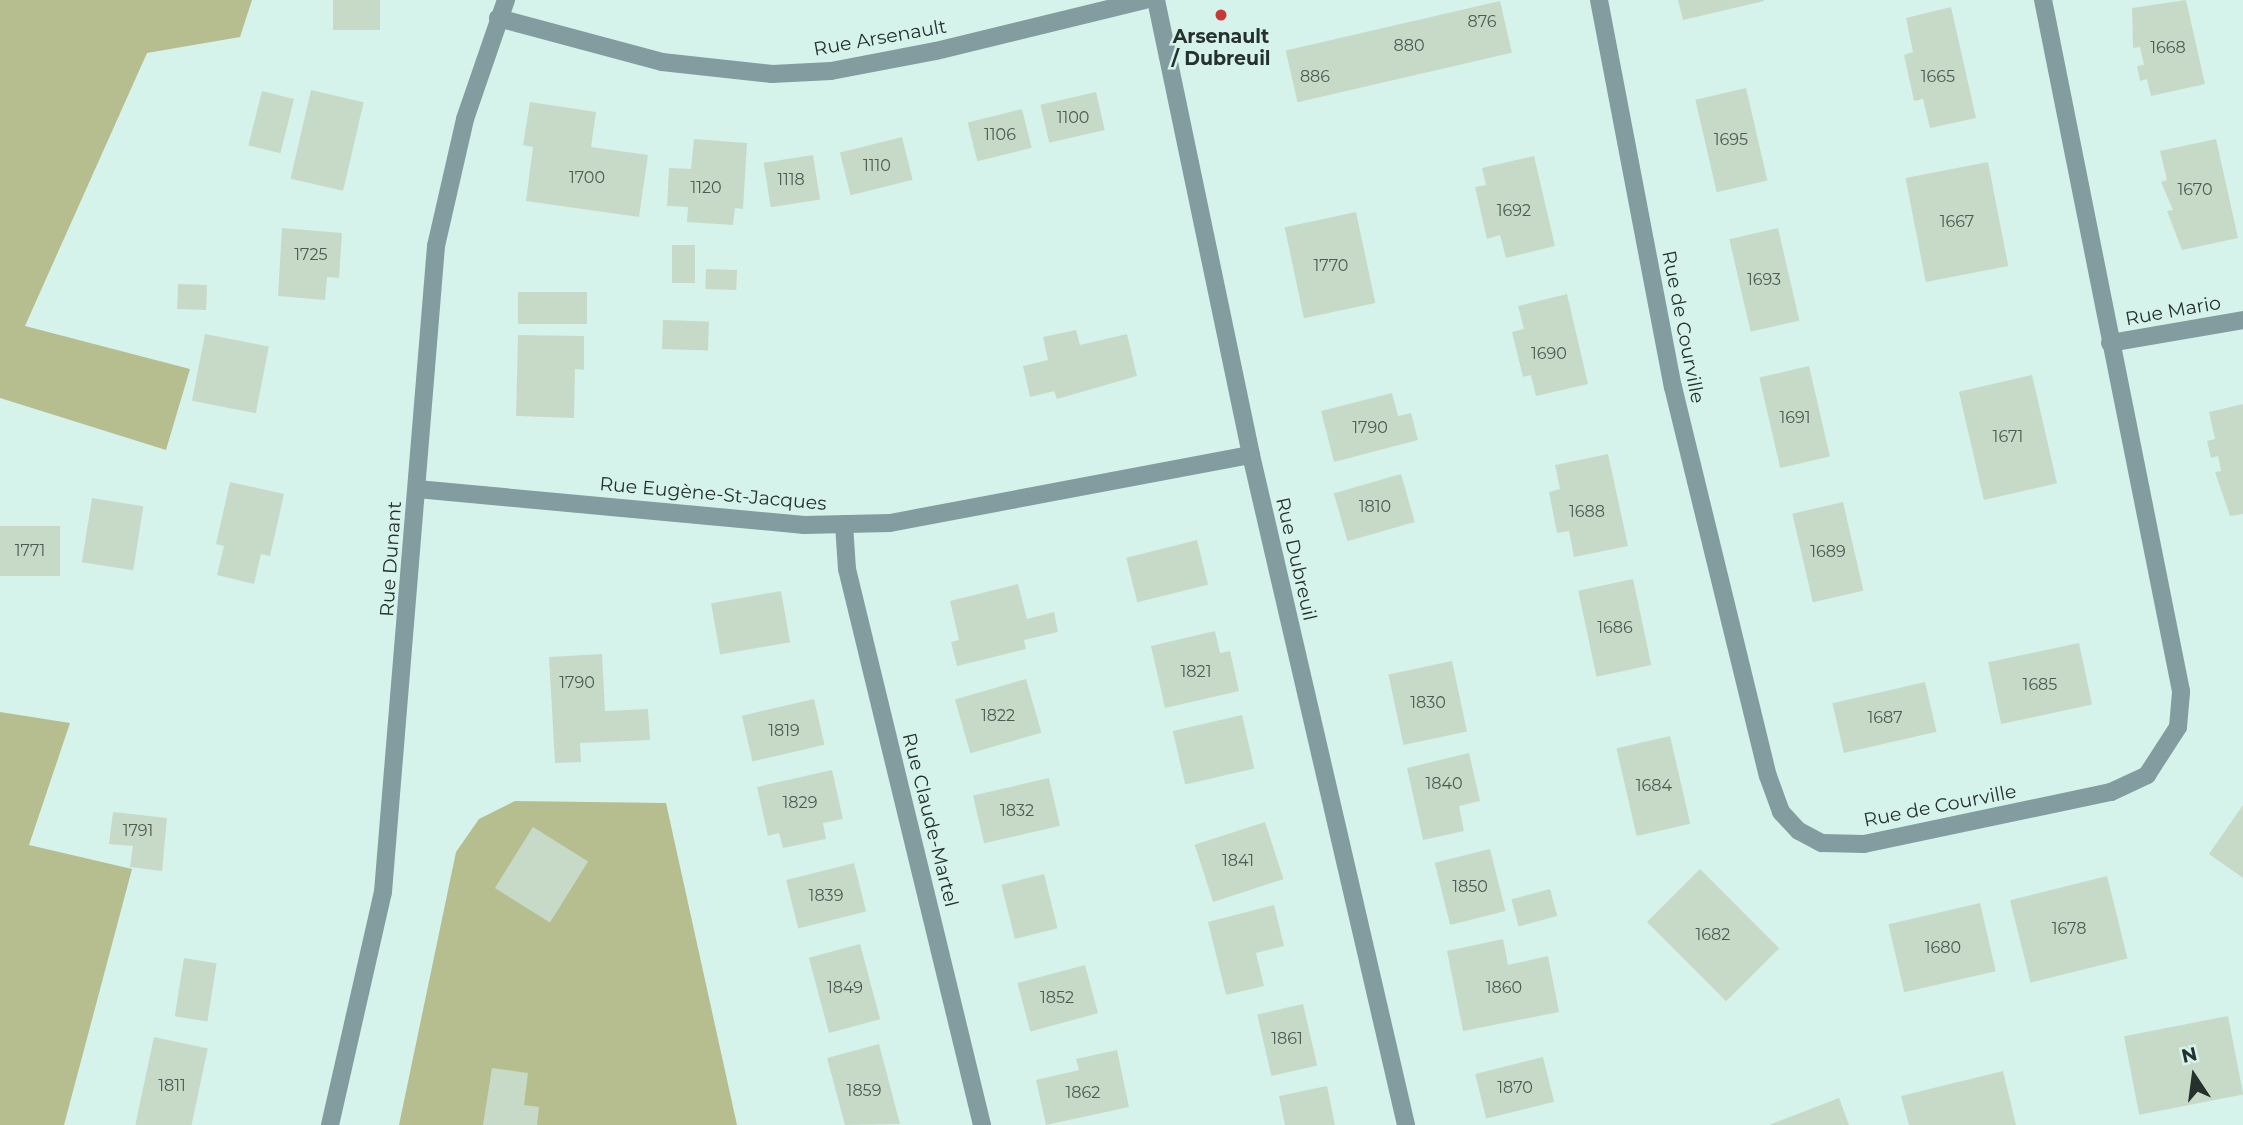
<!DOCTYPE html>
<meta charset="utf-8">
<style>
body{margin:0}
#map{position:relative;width:2243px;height:1125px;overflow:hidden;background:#d6f3eb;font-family:Montserrat,sans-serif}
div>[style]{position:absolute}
.forest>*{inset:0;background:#b6be90}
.building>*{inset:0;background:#c7dac7;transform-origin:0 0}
.minor>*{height:18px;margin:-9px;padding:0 9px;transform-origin:9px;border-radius:9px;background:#839c9f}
.tertiary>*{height:18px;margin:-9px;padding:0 9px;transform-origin:9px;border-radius:9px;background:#839c9f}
.dots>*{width:19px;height:19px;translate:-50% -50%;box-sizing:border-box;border:4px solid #d6f3eb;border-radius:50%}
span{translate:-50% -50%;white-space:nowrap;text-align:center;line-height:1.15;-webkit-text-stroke:5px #d6f3eb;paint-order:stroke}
.number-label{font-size:16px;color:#4e5b54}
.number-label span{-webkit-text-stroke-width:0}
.poi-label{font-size:19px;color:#26312e;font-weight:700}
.street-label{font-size:19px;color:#26312e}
.north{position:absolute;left:2159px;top:1041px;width:70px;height:70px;-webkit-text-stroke:5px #d6f3eb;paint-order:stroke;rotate:347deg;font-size:19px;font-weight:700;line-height:28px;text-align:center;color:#26312e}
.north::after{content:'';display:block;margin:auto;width:24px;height:32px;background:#26312e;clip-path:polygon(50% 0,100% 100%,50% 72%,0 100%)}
</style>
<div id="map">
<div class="forest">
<div style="clip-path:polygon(0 0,252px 0,240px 37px,147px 53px,25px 326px,190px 369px,166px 450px,0 398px)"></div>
<div style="clip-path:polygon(0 712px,70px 723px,29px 845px,132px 869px,64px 1125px,0 1125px)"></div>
<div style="clip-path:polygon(515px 801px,666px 803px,737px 1125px,399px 1125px,456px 852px,479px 819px)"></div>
</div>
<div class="building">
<div style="left:333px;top:0;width:47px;height:30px"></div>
<div style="clip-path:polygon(1678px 0,1764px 0,1764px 1px,1683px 20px)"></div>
<div style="clip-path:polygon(2186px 0,2205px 84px,2151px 96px,2147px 79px,2140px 81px,2137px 66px,2144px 65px,2140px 47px,2133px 48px,2132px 8px)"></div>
<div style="left:1500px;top:1px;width:53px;height:220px;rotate:77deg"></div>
<div style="clip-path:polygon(1951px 7px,1976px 118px,1930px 128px,1923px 99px,1914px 101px,1904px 55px,1913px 52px,1906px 18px)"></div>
<div style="left:1746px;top:88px;width:95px;height:52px;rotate:77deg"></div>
<div style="left:311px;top:90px;width:54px;height:91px;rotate:13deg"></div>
<div style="left:262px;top:91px;width:33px;height:56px;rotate:14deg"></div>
<div style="left:1096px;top:92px;width:39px;height:57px;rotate:77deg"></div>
<div style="clip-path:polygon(530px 102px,596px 112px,591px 147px,648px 155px,639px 217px,526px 201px,533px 147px,523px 145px)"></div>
<div style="left:1022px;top:109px;width:40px;height:56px;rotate:76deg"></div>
<div style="left:902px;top:137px;width:44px;height:64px;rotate:76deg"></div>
<div style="clip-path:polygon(694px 139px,747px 143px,743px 209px,735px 208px,733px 225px,687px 222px,688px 207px,667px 206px,669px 168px,691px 169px)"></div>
<div style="clip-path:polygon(2216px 139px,2238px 238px,2182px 250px,2167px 211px,2173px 210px,2161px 182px,2167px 180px,2160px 151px)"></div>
<div style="left:813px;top:155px;width:45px;height:50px;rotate:81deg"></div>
<div style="clip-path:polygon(1534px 156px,1555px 246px,1506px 258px,1500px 235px,1487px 239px,1475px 187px,1486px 185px,1482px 168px)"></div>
<div style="left:1988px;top:162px;width:106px;height:84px;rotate:79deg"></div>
<div style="left:1356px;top:212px;width:93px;height:73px;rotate:78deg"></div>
<div style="clip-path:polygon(282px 228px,342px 233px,339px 278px,327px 277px,325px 300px,278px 296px)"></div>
<div style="left:1778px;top:228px;width:95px;height:50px;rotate:77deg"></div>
<div style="left:672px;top:245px;width:23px;height:38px"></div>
<div style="left:706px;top:269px;width:31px;height:20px;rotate:2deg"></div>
<div style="left:178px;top:284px;width:29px;height:25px;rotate:2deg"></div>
<div style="left:587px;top:292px;width:32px;height:69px;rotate:90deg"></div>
<div style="clip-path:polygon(1567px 294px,1588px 384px,1536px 396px,1531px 375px,1523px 377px,1512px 332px,1524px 329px,1518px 306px)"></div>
<div style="left:663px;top:320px;width:46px;height:29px;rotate:2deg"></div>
<div style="clip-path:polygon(1076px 330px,1080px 345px,1127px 334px,1137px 376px,1057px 399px,1054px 391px,1030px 397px,1023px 366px,1048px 360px,1043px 337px)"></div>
<div style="left:205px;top:334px;width:65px;height:68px;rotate:11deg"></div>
<div style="clip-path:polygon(518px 335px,584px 336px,584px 370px,575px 369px,574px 418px,516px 416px)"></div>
<div style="left:1809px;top:366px;width:93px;height:51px;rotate:77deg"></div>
<div style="left:2032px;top:375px;width:111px;height:75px;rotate:77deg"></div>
<div style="clip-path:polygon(1392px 393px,1398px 416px,1411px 413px,1418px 440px,1334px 462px,1321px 411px)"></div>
<div style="clip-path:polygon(2243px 404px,2243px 514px,2230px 516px,2215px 472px,2221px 471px,2218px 456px,2211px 458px,2207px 441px,2215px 439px,2209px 412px)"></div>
<div style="clip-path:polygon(1608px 454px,1628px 546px,1574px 557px,1569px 531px,1557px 533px,1549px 492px,1560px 489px,1555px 465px)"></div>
<div style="left:1401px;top:474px;width:50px;height:70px;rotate:74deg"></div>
<div style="clip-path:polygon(230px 482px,284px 494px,270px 556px,261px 554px,254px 584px,217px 575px,224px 546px,216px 544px)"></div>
<div style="left:92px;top:498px;width:52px;height:65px;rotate:9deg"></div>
<div style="left:1843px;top:502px;width:91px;height:52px;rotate:77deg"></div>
<div style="left:0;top:526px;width:60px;height:50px"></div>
<div style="left:1197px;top:540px;width:46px;height:73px;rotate:76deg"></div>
<div style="left:1633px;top:579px;width:88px;height:56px;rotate:78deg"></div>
<div style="clip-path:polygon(1018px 584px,1027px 619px,1054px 612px,1058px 632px,1024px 640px,1026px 649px,957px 666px,951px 642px,959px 640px,950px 601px)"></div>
<div style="left:781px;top:591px;width:52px;height:71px;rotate:80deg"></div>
<div style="clip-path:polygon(1215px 631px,1220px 653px,1230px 651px,1239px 691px,1165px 708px,1151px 646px)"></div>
<div style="left:2079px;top:643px;width:63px;height:93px;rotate:78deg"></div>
<div style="clip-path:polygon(602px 654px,605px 711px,648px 709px,650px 740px,580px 743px,581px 762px,555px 763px,549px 657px)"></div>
<div style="left:1452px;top:661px;width:72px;height:65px;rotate:78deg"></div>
<div style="left:1026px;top:679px;width:56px;height:74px;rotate:74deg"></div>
<div style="left:1925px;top:682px;width:51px;height:95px;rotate:77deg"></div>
<div style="left:814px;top:699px;width:47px;height:74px;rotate:77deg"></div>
<div style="left:1242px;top:715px;width:55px;height:71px;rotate:77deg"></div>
<div style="left:1670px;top:736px;width:90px;height:55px;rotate:77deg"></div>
<div style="clip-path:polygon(1469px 753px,1480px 801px,1459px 806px,1464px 831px,1423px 840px,1407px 768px)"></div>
<div style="clip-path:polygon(832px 770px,843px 819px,823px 823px,826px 839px,783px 848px,779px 833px,768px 836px,757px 787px)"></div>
<div style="left:1049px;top:778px;width:49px;height:78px;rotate:77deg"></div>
<div style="clip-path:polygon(2243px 805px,2243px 878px,2209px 854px)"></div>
<div style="clip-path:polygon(113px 812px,167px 818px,162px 871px,130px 867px,133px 846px,109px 844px)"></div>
<div style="left:1265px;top:822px;width:60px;height:74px;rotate:72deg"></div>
<div style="left:533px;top:827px;width:65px;height:72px;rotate:32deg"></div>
<div style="left:1490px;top:849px;width:64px;height:57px;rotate:76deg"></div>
<div style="left:854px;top:863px;width:50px;height:70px;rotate:76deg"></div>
<div style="left:1700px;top:869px;width:112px;height:75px;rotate:45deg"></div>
<div style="left:1044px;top:874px;width:56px;height:44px;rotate:76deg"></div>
<div style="left:2107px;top:876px;width:85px;height:100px;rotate:76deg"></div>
<div style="left:1550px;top:889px;width:28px;height:40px;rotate:75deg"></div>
<div style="left:1980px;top:903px;width:70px;height:94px;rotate:77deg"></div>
<div style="clip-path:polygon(1274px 905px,1284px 946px,1256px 953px,1264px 986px,1226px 995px,1208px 922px)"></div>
<div style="clip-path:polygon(1503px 939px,1508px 965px,1548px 956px,1559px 1012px,1463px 1031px,1447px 951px)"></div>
<div style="left:860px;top:944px;width:78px;height:53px;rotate:75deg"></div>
<div style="left:184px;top:958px;width:33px;height:59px;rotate:9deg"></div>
<div style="left:1085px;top:965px;width:50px;height:70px;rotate:75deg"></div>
<div style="left:1303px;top:1004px;width:63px;height:47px;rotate:77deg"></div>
<div style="left:2228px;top:1016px;width:80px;height:106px;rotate:79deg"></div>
<div style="left:154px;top:1037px;width:55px;height:90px;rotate:12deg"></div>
<div style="clip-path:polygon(879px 1044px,900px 1124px,845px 1125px,827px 1058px)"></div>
<div style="clip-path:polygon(1117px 1050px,1129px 1107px,1046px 1125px,1036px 1080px,1079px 1070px,1076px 1059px)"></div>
<div style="left:1543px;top:1057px;width:46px;height:70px;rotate:76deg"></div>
<div style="clip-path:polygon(492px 1068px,528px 1073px,524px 1105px,539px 1107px,537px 1125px,483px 1125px)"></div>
<div style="clip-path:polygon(2003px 1071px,2016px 1125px,1909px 1125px,1901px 1096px)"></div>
<div style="clip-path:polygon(1327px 1086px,1335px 1125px,1285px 1125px,1279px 1096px)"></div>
<div style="clip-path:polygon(1839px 1098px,1849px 1125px,1769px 1125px)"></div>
</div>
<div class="minor">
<div style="left:1156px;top:0;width:465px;rotate:78.2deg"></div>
<div style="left:1251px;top:455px;width:688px;rotate:76.97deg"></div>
<div style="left:1599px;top:0;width:394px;rotate:79.2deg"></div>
<div style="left:1673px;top:387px;width:400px;rotate:76.3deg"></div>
<div style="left:1768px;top:776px;width:38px;rotate:70deg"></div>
<div style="left:1781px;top:812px;width:26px;rotate:47deg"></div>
<div style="left:1799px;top:831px;width:26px;rotate:28deg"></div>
<div style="left:1822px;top:843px;width:42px;rotate:1.4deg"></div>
<div style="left:1864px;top:844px;width:252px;rotate:-11.9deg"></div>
<div style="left:2111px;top:792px;width:40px;rotate:-25deg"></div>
<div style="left:2147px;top:775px;width:57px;rotate:-57.1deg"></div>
<div style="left:2178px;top:727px;width:36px;rotate:-85deg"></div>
<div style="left:2181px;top:691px;width:705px;rotate:-101.29deg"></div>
<div style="left:498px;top:18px;width:170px;rotate:15deg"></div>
<div style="left:662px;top:62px;width:111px;rotate:6.2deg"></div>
<div style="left:772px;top:74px;width:59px;rotate:-2.9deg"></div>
<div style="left:831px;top:71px;width:107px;rotate:-10.8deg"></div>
<div style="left:936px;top:51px;width:215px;rotate:-13.7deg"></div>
<div style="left:2110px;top:343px;width:135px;rotate:-9.8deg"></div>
<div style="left:417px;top:489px;width:389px;rotate:5.3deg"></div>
<div style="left:804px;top:525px;width:86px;rotate:-1.3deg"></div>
<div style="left:890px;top:523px;width:367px;rotate:-10.7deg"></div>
<div style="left:844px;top:524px;width:45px;rotate:86.2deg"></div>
<div style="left:847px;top:569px;width:572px;rotate:76.35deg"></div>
</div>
<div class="tertiary">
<div style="left:330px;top:1125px;width:239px;rotate:-77.2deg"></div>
<div style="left:383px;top:892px;width:648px;rotate:-85.31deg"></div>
<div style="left:436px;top:246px;width:130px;rotate:-77.1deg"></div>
<div style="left:465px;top:119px;width:126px;rotate:-71deg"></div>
</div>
<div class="dots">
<div style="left:1221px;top:15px;background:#c73839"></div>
</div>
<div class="number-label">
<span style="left:1482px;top:22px">876</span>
<span style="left:1409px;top:46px">880</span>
<span style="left:2168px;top:48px">1668</span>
<span style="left:1315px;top:77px">886</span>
<span style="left:1938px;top:77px">1665</span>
<span style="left:1073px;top:118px">1100</span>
<span style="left:1000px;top:135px">1106</span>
<span style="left:1731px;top:140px">1695</span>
<span style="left:877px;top:166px">1110</span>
<span style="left:587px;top:178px">1700</span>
<span style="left:791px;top:180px">1118</span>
<span style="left:706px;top:188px">1120</span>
<span style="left:2195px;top:190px">1670</span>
<span style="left:1514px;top:211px">1692</span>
<span style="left:1957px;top:222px">1667</span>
<span style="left:311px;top:255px">1725</span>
<span style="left:1331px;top:266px">1770</span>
<span style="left:1764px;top:280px">1693</span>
<span style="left:1549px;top:354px">1690</span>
<span style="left:1795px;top:418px">1691</span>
<span style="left:1370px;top:428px">1790</span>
<span style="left:2008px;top:437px">1671</span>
<span style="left:1375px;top:507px">1810</span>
<span style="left:1587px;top:512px">1688</span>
<span style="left:30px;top:551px">1771</span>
<span style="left:1828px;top:552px">1689</span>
<span style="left:1615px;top:628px">1686</span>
<span style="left:1196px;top:672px">1821</span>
<span style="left:577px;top:683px">1790</span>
<span style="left:2040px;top:685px">1685</span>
<span style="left:1428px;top:703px">1830</span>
<span style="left:998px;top:716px">1822</span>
<span style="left:1885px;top:718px">1687</span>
<span style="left:784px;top:731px">1819</span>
<span style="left:1444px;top:784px">1840</span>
<span style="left:1654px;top:786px">1684</span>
<span style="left:800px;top:803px">1829</span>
<span style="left:1017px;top:811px">1832</span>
<span style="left:138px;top:831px">1791</span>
<span style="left:1238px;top:861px">1841</span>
<span style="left:1470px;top:887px">1850</span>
<span style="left:826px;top:896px">1839</span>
<span style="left:2069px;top:929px">1678</span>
<span style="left:1713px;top:935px">1682</span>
<span style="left:1943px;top:948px">1680</span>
<span style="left:845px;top:988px">1849</span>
<span style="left:1504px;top:988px">1860</span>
<span style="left:1057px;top:998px">1852</span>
<span style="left:1287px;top:1039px">1861</span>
<span style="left:172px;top:1086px">1811</span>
<span style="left:1515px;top:1088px">1870</span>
<span style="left:864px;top:1091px">1859</span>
<span style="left:1083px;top:1093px">1862</span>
</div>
<div class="poi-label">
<span style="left:1221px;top:48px">Arsenault<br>/ Dubreuil</span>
</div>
<div class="street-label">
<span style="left:880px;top:38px;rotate:-10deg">Rue Arsenault</span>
<span style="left:2173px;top:311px;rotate:-10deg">Rue Mario</span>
<span style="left:1683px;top:327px;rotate:79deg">Rue de Courville</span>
<span style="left:713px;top:494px;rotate:5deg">Rue Eugène-St-Jacques</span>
<span style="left:391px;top:559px;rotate:-86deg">Rue Dunant</span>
<span style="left:1296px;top:559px;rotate:77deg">Rue Dubreuil</span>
<span style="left:1940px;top:806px;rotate:-11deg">Rue de Courville</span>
<span style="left:930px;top:820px;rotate:76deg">Rue Claude-Martel</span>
</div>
<div class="north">N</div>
</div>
